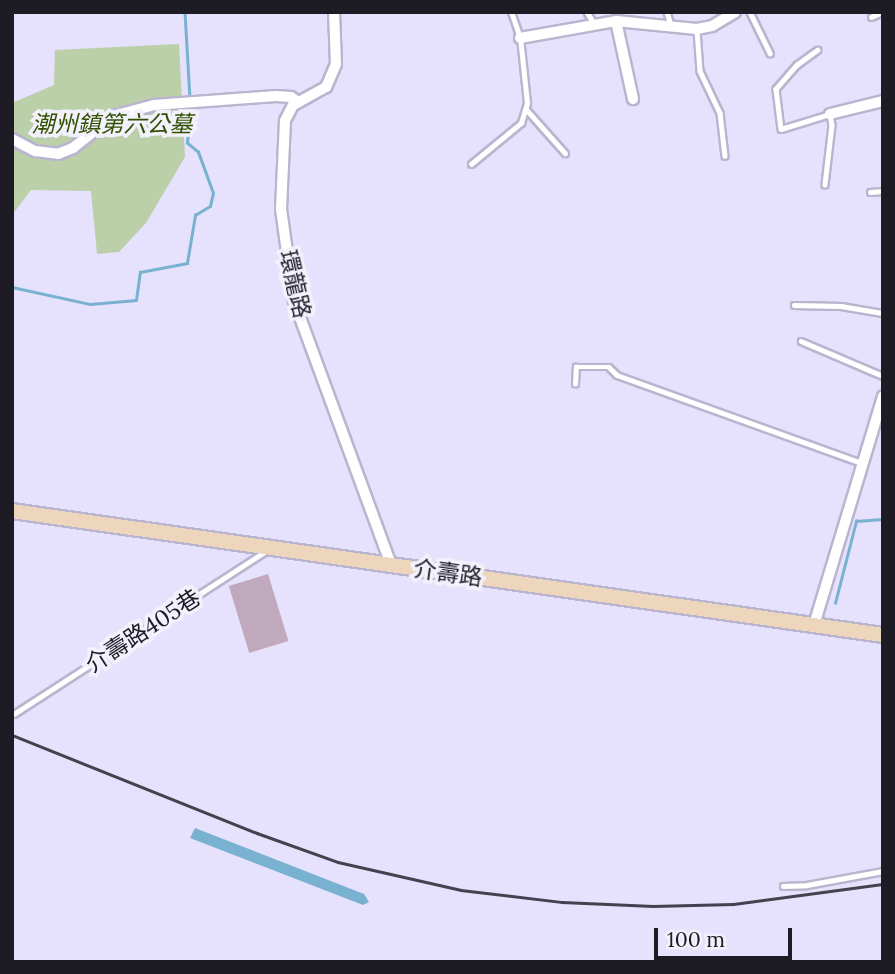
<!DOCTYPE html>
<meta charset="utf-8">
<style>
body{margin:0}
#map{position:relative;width:895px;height:974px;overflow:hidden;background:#e6e1fc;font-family:Lora,"Noto Sans TC",serif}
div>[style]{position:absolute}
.green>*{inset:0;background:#bbcfa9}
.water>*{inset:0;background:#78b2d0}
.stream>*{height:2.5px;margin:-1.25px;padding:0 1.25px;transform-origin:1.25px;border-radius:1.25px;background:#78b2d0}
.building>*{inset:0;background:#c0a9bc;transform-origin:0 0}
.roads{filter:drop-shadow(2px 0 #bab5cf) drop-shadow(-2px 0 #bab5cf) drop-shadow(0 2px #bab5cf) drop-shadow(0 -2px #bab5cf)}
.lane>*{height:4.5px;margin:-2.25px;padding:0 2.25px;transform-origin:2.25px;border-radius:2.25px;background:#fff}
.street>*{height:10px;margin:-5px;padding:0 5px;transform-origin:5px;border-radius:5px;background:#fff}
.secondary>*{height:14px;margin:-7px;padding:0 7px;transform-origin:7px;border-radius:7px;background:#eed6bd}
.rail>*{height:2.5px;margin:-1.25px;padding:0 1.25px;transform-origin:1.25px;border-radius:1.25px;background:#44424e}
span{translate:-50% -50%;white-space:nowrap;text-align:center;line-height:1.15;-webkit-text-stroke:7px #f3f1fc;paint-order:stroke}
.park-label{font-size:23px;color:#335102;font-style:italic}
.street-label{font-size:23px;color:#1d1b24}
.frame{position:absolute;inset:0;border:14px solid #1d1b24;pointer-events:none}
.scale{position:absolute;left:654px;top:928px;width:138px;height:32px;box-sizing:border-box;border:4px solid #1d1b24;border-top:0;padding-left:9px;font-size:21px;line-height:24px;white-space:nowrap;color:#1d1b24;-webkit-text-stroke:5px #f3f1fc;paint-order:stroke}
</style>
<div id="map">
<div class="green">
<div style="clip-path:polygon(179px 44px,185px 157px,146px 223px,119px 252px,97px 254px,91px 191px,31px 190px,12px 215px,12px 103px,54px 85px,55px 50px)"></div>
</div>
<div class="water">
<div style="clip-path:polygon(195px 828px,364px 894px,369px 902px,363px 905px,190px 838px)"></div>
</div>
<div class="stream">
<div style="left:185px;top:12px;width:88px;rotate:86.7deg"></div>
<div style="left:12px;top:287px;width:80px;rotate:12.3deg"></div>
<div style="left:90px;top:304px;width:46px;rotate:-5deg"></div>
<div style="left:136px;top:300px;width:28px;rotate:-82deg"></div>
<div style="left:140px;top:272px;width:48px;rotate:-10.8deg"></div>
<div style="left:187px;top:263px;width:49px;rotate:-80.5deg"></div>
<div style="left:195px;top:215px;width:17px;rotate:-31deg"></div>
<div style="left:210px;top:206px;width:13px;rotate:-77deg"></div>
<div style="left:213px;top:193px;width:44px;rotate:-110.1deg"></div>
<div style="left:198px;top:152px;width:14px;rotate:-141deg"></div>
<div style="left:187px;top:143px;width:37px;rotate:-85deg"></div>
<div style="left:835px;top:603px;width:85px;rotate:-75.6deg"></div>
<div style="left:856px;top:521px;width:27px;rotate:-4deg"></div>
</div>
<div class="building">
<div style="left:268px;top:574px;width:70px;height:41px;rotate:73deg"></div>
</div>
<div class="roads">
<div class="lane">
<div style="left:587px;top:12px;width:13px;rotate:58deg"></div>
<div style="left:667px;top:12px;width:14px;rotate:73deg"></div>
<div style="left:750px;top:12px;width:46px;rotate:64deg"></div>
<div style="left:871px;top:17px;width:12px;rotate:-24deg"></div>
<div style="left:697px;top:30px;width:41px;rotate:85.8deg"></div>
<div style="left:700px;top:71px;width:47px;rotate:64.5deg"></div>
<div style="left:720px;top:113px;width:43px;rotate:83.4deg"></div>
<div style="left:818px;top:50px;width:26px;rotate:144deg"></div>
<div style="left:797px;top:65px;width:32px;rotate:131deg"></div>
<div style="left:776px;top:89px;width:40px;rotate:82.9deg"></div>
<div style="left:781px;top:129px;width:51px;rotate:-17deg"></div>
<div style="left:830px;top:114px;width:11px;rotate:80deg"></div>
<div style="left:832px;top:125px;width:60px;rotate:96.7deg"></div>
<div style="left:526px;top:109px;width:59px;rotate:48.4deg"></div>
<div style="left:471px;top:164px;width:65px;rotate:-39.4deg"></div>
<div style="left:521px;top:123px;width:21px;rotate:-73deg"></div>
<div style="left:527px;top:103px;width:65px;rotate:-96.1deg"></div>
<div style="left:520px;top:38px;width:28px;rotate:-109deg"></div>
<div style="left:870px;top:192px;width:13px;rotate:-4deg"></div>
<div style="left:794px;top:305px;width:47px;rotate:1.2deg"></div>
<div style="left:841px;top:306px;width:43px;rotate:9.5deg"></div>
<div style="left:801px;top:341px;width:89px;rotate:23.1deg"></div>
<div style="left:575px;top:384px;width:17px;rotate:-87deg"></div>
<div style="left:576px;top:367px;width:33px"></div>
<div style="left:609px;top:367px;width:11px;rotate:45deg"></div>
<div style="left:617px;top:375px;width:260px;rotate:19.8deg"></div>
<div style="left:14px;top:714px;width:300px;rotate:-32.9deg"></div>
<div style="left:783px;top:886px;width:24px;rotate:-2deg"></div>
<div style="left:807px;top:885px;width:77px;rotate:-10.4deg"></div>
</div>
<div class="street">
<div style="left:334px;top:12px;width:52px;rotate:87.8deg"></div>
<div style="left:336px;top:64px;width:25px;rotate:113deg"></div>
<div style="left:326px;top:87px;width:38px;rotate:151deg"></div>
<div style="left:293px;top:105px;width:18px;rotate:117deg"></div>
<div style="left:285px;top:121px;width:88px;rotate:92.6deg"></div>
<div style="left:281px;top:209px;width:93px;rotate:82deg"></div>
<div style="left:294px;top:301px;width:281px;rotate:69.8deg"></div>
<div style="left:616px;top:21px;width:80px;rotate:77.7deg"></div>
<div style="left:520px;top:38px;width:97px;rotate:-10deg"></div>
<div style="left:616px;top:21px;width:81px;rotate:5.6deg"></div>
<div style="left:697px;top:29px;width:15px;rotate:-11deg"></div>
<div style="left:712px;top:26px;width:27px;rotate:-31deg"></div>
<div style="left:830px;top:114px;width:55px;rotate:-13.8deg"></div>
<div style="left:12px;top:139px;width:26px;rotate:28deg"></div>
<div style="left:35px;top:151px;width:23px;rotate:7deg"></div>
<div style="left:58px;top:154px;width:16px;rotate:-22deg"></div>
<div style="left:73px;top:148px;width:51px;rotate:-38.7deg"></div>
<div style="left:113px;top:116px;width:42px;rotate:-15deg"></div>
<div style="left:154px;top:105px;width:122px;rotate:-4.2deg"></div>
<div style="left:276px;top:96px;width:15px;rotate:4deg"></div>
<div style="left:291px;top:97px;width:9px;rotate:36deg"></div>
<div style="left:814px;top:625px;width:239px;rotate:-73.2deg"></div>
</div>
<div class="secondary">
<div style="left:12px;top:511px;width:880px;rotate:8.1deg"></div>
</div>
</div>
<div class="rail">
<div style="left:12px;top:735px;width:264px;rotate:21.8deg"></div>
<div style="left:257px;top:833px;width:86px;rotate:19.7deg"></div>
<div style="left:338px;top:862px;width:126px;rotate:12.8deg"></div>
<div style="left:461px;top:890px;width:102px;rotate:6.8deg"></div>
<div style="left:562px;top:902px;width:91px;rotate:2.5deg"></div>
<div style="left:653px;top:906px;width:80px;rotate:-1.4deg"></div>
<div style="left:733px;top:904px;width:151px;rotate:-7.6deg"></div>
</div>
<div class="park-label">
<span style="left:112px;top:124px">潮州鎮第六公墓</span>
</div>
<div class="street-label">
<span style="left:295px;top:284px;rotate:77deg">環龍路</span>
<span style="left:448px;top:573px;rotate:8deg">介壽路</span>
<span style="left:143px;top:631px;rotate:-33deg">介壽路405巷</span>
</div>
<div class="frame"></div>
<div class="scale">100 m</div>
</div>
